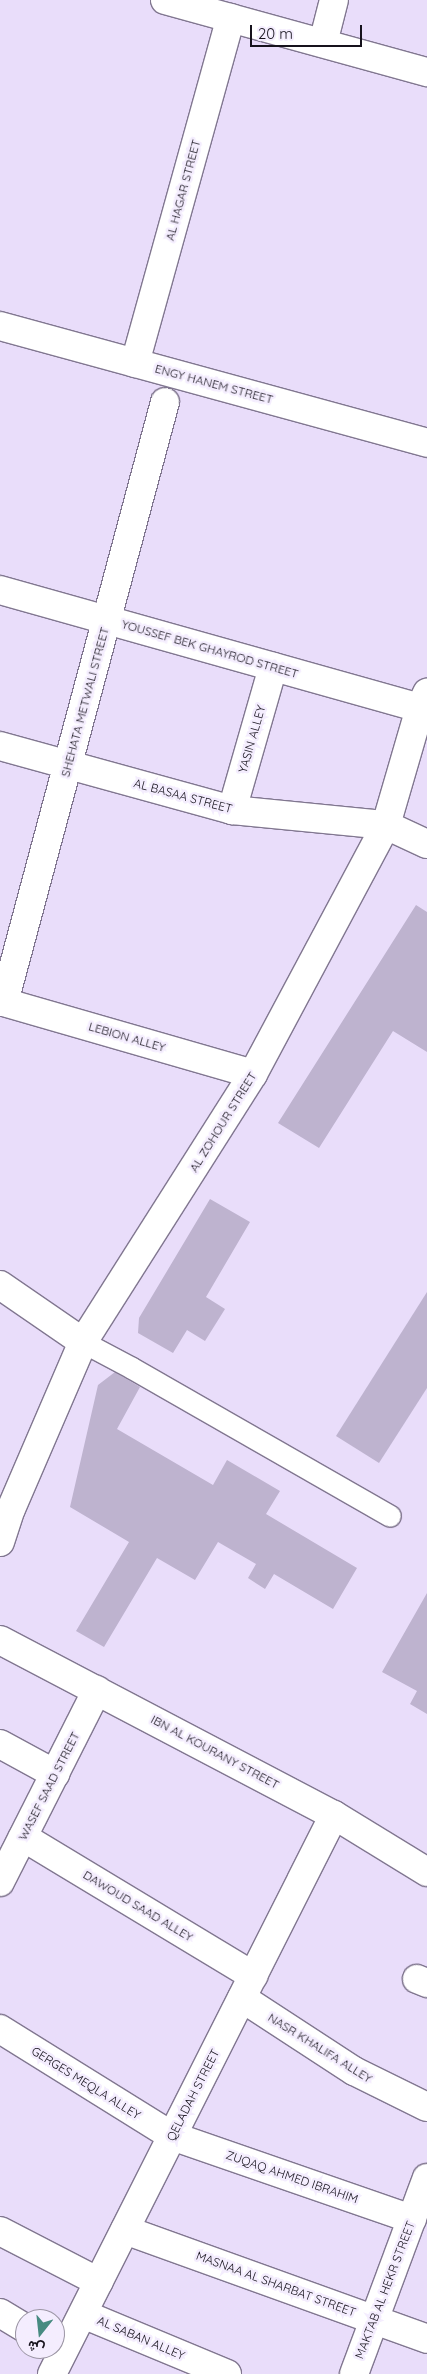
<!DOCTYPE html>
<meta charset="utf-8">
<style>
body{margin:0}
#map{position:relative;width:427px;height:2374px;overflow:hidden;background:#e9ddfa;font-family:Quicksand,Vazirmatn,sans-serif}
div>[style]{position:absolute}
.building>*{inset:0;background:#beb3cf}
.roads{filter:drop-shadow(1px 0 #817790) drop-shadow(-1px 0 #817790) drop-shadow(0 1px #817790) drop-shadow(0 -1px #817790)}
.service>*{height:21px;margin:-10.5px;padding:0 10.5px;transform-origin:10.5px;border-radius:10.5px;background:#fff}
.minor>*{height:28px;margin:-14px;padding:0 14px;transform-origin:14px;border-radius:14px;background:#fff}
span{translate:-50% -50%;white-space:nowrap;text-align:center;line-height:1.15;-webkit-text-stroke:5px #f4edfe;paint-order:stroke}
.street-label{font-size:12px;color:#16121c}
.north{position:absolute;left:15px;top:2309px;width:50px;height:50px;box-sizing:border-box;background:#f4edfe;border:1px solid #9b95a4;border-radius:50%;rotate:196deg;font-size:14px;font-weight:700;line-height:20px;text-align:center;color:#16121c}
.north::after{content:'';display:block;margin:auto;width:18px;height:22px;background:#478b81;clip-path:polygon(50% 0,100% 100%,50% 72%,0 100%)}
.scale{position:absolute;left:250px;top:25px;width:112px;height:22px;box-sizing:border-box;border:2px solid #16121c;border-top:0;padding-left:6px;font-size:15px;line-height:18px;white-space:nowrap;color:#16121c;-webkit-text-stroke:4px #f4edfe;paint-order:stroke}
</style>
<div id="map">
<div class="building">
<div style="clip-path:polygon(416px 905px,427px 912px,427px 1052px,393px 1031px,319px 1148px,278px 1123px)"></div>
<div style="clip-path:polygon(210px 1199px,250px 1222px,206px 1297px,225px 1309px,205px 1341px,187px 1330px,173px 1353px,138px 1333px,139px 1318px)"></div>
<div style="clip-path:polygon(427px 1292px,427px 1388px,379px 1463px,336px 1436px)"></div>
<div style="clip-path:polygon(115px 1372px,140px 1387px,117px 1429px,213px 1485px,227px 1460px,280px 1491px,266px 1514px,357px 1568px,333px 1609px,274px 1574px,265px 1589px,248px 1578px,256px 1564px,218px 1542px,195px 1580px,157px 1558px,104px 1647px,76px 1631px,129px 1542px,70px 1507px,98px 1385px)"></div>
<div style="clip-path:polygon(427px 1593px,427px 1714px,410px 1704px,417px 1691px,382px 1672px)"></div>
</div>
<div class="roads">
<div class="service">
<div style="left:83px;top:1342px;width:55px;rotate:28deg"></div>
<div style="left:132px;top:1368px;width:297px;rotate:29.8deg"></div>
</div>
<div class="minor">
<div style="left:165px;top:0;width:272px;rotate:15.4deg"></div>
<div style="left:323px;top:43px;width:44px;rotate:-75.7deg"></div>
<div style="left:0;top:326px;width:443px;rotate:15.3deg"></div>
<div style="left:135px;top:363px;width:358px;rotate:-74.5deg"></div>
<div style="left:0;top:590px;width:436px;rotate:15.7deg"></div>
<div style="left:0;top:746px;width:241px;rotate:15.4deg"></div>
<div style="left:232px;top:810px;width:155px;rotate:5.6deg"></div>
<div style="left:386px;top:825px;width:45px;rotate:24.9deg"></div>
<div style="left:232px;top:810px;width:149px;rotate:-74deg"></div>
<div style="left:0;top:1001px;width:263px;rotate:16.1deg"></div>
<div style="left:4px;top:1002px;width:621px;rotate:-74.98deg"></div>
<div style="left:0;top:1285px;width:101px;rotate:34.5deg"></div>
<div style="left:0;top:1542px;width:35px;rotate:-72deg"></div>
<div style="left:11px;top:1509px;width:182px;rotate:-66.7deg"></div>
<div style="left:83px;top:1342px;width:317px;rotate:-57.6deg"></div>
<div style="left:253px;top:1074px;width:282px;rotate:-61.9deg"></div>
<div style="left:386px;top:825px;width:122px;rotate:-73.8deg"></div>
<div style="left:420px;top:708px;width:17px;rotate:-65deg"></div>
<div style="left:0;top:1640px;width:377px;rotate:27.7deg"></div>
<div style="left:334px;top:1815px;width:109px;rotate:31.5deg"></div>
<div style="left:0;top:1744px;width:63px;rotate:28.6deg"></div>
<div style="left:23px;top:1837px;width:269px;rotate:31.1deg"></div>
<div style="left:0;top:1882px;width:215px;rotate:-63.2deg"></div>
<div style="left:417px;top:1979px;width:11px;rotate:22deg"></div>
<div style="left:242px;top:1998px;width:134px;rotate:33.1deg"></div>
<div style="left:354px;top:2071px;width:81px;rotate:26.3deg"></div>
<div style="left:0;top:2029px;width:203px;rotate:31.9deg"></div>
<div style="left:172px;top:2136px;width:254px;rotate:19.1deg"></div>
<div style="left:125px;top:2230px;width:321px;rotate:19.8deg"></div>
<div style="left:0;top:2231px;width:111px;rotate:27.3deg"></div>
<div style="left:0;top:2313px;width:29px;rotate:31deg"></div>
<div style="left:83px;top:2314px;width:156px;rotate:22.6deg"></div>
<div style="left:52px;top:2374px;width:626px;rotate:-63.23deg"></div>
<div style="left:354px;top:2374px;width:209px;rotate:-69.6deg"></div>
</div>
</div>
<div class="street-label">
<span style="left:183px;top:190px;rotate:-75deg">AL HAGAR STREET</span>
<span style="left:214px;top:384px;rotate:15deg">ENGY HANEM STREET</span>
<span style="left:210px;top:649px;rotate:16deg">YOUSSEF BEK GHAYROD STREET</span>
<span style="left:85px;top:702px;rotate:-75deg">SHEHATA METWALI STREET</span>
<span style="left:252px;top:739px;rotate:-74deg">YASIN ALLEY</span>
<span style="left:183px;top:796px;rotate:15deg">AL BASAA STREET</span>
<span style="left:127px;top:1037px;rotate:16deg">LEBION ALLEY</span>
<span style="left:223px;top:1122px;rotate:-58deg">AL ZOHOUR STREET</span>
<span style="left:215px;top:1752px;rotate:28deg">IBN AL KOURANY STREET</span>
<span style="left:49px;top:1786px;rotate:-63deg">WASEF SAAD STREET</span>
<span style="left:138px;top:1906px;rotate:31deg">DAWOUD SAAD ALLEY</span>
<span style="left:320px;top:2048px;rotate:32deg">NASR KHALIFA ALLEY</span>
<span style="left:86px;top:2083px;rotate:32deg">GERGES MEQLA ALLEY</span>
<span style="left:193px;top:2095px;rotate:-63deg">QELADAH STREET</span>
<span style="left:292px;top:2177px;rotate:19deg">ZUQAQ AHMED IBRAHIM</span>
<span style="left:276px;top:2284px;rotate:20deg">MASNAA AL SHARBAT STREET</span>
<span style="left:385px;top:2290px;rotate:-69deg">MAKTAB AL HEKR STREET</span>
<span style="left:141px;top:2338px;rotate:23deg">AL SABAN ALLEY</span>
</div>
<div class="north">ش</div>
<div class="scale">20 m</div>
</div>
